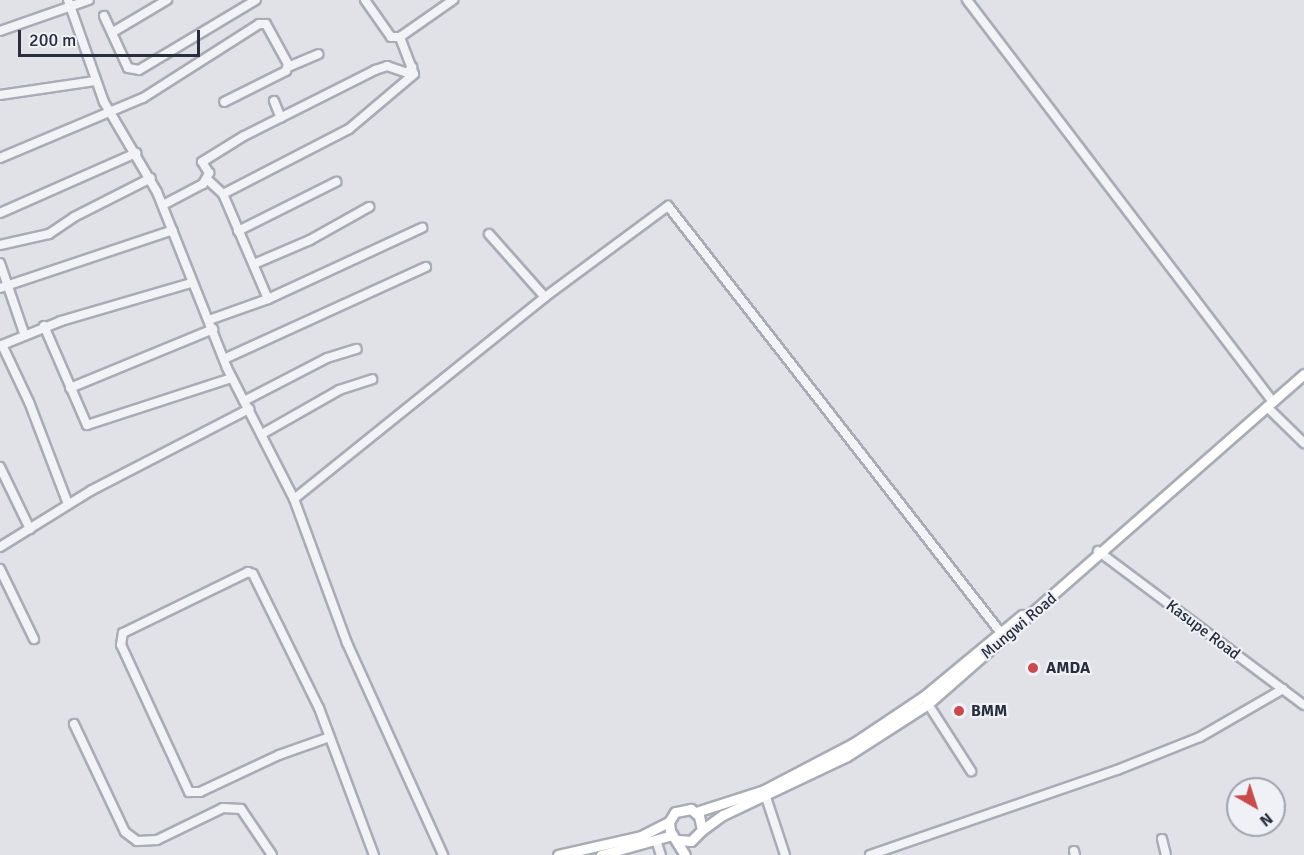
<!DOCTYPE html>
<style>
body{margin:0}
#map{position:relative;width:1304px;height:855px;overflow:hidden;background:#e0e2e8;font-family:Signika,sans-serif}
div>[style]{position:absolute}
.roads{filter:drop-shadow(2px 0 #a9acb5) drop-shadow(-2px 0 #a9acb5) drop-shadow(0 2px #a9acb5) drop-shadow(0 -2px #a9acb5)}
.minor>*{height:8px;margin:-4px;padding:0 4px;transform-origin:4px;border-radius:4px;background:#f2f3f6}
.major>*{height:9px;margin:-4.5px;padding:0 4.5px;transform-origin:4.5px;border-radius:4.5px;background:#fff}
.dots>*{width:16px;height:16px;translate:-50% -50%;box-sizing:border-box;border:3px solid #eff1f6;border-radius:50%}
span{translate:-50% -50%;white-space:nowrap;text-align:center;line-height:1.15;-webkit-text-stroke:4.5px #eff1f6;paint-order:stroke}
.street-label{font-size:16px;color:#292e3e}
.poi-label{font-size:16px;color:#292e3e;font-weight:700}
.left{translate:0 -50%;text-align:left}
.north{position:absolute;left:1226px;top:777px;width:60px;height:60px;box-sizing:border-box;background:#eff1f6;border:2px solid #a0a3ac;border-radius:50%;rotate:141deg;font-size:16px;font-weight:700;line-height:24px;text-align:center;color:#292e3e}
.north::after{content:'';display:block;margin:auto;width:21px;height:27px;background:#c74a4d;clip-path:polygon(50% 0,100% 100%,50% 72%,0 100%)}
.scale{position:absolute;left:18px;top:30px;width:182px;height:27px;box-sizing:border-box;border:3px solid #292e3e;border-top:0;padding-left:8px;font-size:18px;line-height:21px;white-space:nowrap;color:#292e3e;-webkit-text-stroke:4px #eff1f6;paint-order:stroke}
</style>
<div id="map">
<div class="roads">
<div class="minor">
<div style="left:68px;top:0;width:108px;rotate:70.6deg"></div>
<div style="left:104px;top:102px;width:104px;rotate:59.5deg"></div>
<div style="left:157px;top:192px;width:189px;rotate:68.3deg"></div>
<div style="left:227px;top:368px;width:147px;rotate:62.9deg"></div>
<div style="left:294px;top:499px;width:153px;rotate:69.8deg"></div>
<div style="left:347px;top:643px;width:233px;rotate:65.6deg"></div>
<div style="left:365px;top:0;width:45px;rotate:54.9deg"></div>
<div style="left:391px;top:37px;width:9px"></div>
<div style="left:400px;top:37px;width:65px;rotate:-34.9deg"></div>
<div style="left:967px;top:0;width:500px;rotate:52.72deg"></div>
<div style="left:104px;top:16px;width:57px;rotate:65.2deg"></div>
<div style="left:128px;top:68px;width:11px;rotate:10deg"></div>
<div style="left:139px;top:70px;width:136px;rotate:-30.9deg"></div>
<div style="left:0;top:31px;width:94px;rotate:-19.2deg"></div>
<div style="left:113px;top:32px;width:63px;rotate:-30.7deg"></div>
<div style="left:288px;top:67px;width:33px;rotate:-23deg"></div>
<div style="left:0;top:95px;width:96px;rotate:-8.4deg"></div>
<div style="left:274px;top:101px;width:18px;rotate:68deg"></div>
<div style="left:0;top:158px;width:155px;rotate:-22.8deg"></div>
<div style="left:143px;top:98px;width:138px;rotate:-32.5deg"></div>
<div style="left:259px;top:24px;width:7px"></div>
<div style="left:266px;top:24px;width:46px;rotate:61.2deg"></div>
<div style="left:288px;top:64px;width:7px;rotate:106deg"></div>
<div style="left:286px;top:71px;width:69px;rotate:153.4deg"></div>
<div style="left:208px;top:180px;width:21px;rotate:43deg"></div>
<div style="left:223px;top:194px;width:114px;rotate:66.8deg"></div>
<div style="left:223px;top:194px;width:142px;rotate:-27.3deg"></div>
<div style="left:349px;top:129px;width:85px;rotate:-40.2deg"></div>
<div style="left:414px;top:74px;width:40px;rotate:-111deg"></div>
<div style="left:163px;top:205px;width:45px;rotate:-27.7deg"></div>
<div style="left:203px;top:184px;width:13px;rotate:-61deg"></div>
<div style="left:209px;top:173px;width:13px;rotate:-122deg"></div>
<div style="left:202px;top:162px;width:49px;rotate:-31.8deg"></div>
<div style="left:244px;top:136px;width:147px;rotate:-26.7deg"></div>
<div style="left:375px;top:70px;width:13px;rotate:-18deg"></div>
<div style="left:387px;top:66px;width:21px;rotate:19deg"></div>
<div style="left:407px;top:73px;width:8px;rotate:-50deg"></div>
<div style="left:0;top:213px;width:149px;rotate:-23.8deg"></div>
<div style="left:238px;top:231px;width:110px;rotate:-26.6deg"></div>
<div style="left:489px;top:234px;width:84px;rotate:48.4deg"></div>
<div style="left:0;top:245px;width:50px;rotate:-12.7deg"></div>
<div style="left:49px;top:234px;width:30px;rotate:-34deg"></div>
<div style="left:74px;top:217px;width:86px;rotate:-26.9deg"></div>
<div style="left:0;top:263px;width:74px;rotate:71.1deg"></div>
<div style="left:254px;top:264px;width:61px;rotate:-23.2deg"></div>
<div style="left:310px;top:240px;width:68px;rotate:-29.2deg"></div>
<div style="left:0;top:288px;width:182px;rotate:-18.5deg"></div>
<div style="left:209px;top:320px;width:63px;rotate:-19.6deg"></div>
<div style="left:268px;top:299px;width:170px;rotate:-24.8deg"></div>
<div style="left:44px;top:326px;width:108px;rotate:66.5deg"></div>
<div style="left:87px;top:425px;width:152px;rotate:-18deg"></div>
<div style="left:224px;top:359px;width:222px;rotate:-24.5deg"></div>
<div style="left:70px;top:388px;width:155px;rotate:-22.4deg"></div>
<div style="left:244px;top:401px;width:93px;rotate:-27.4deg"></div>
<div style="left:327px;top:358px;width:31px;rotate:-17deg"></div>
<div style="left:1267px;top:407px;width:52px;rotate:44.2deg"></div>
<div style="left:262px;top:434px;width:89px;rotate:-29.7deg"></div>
<div style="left:339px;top:390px;width:35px;rotate:-18deg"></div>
<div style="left:0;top:467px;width:69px;rotate:64.2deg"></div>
<div style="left:294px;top:499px;width:322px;rotate:-38.8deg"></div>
<div style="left:545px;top:297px;width:153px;rotate:-36.5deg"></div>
<div style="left:668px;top:206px;width:541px;rotate:52.05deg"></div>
<div style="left:68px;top:504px;width:109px;rotate:-110.9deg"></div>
<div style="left:29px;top:402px;width:63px;rotate:-115.3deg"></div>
<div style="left:2px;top:345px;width:64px;rotate:-22.1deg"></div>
<div style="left:61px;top:321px;width:135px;rotate:-16.3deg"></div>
<div style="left:0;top:547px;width:108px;rotate:-31.8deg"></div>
<div style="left:92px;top:490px;width:177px;rotate:-27.3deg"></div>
<div style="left:1098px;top:551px;width:257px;rotate:36.8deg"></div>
<div style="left:0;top:569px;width:78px;rotate:64.1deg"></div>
<div style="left:928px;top:704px;width:80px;rotate:57.3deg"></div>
<div style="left:74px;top:724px;width:119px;rotate:64.7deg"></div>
<div style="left:125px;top:832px;width:15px;rotate:37deg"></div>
<div style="left:137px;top:841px;width:20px;rotate:-3deg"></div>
<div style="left:157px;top:840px;width:73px;rotate:-25.9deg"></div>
<div style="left:223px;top:808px;width:18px;rotate:3deg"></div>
<div style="left:241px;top:809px;width:55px;rotate:56deg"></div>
<div style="left:327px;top:738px;width:51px;rotate:160.5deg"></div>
<div style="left:279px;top:755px;width:87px;rotate:154.9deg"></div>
<div style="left:200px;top:792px;width:11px;rotate:180deg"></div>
<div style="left:189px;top:792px;width:162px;rotate:-114.8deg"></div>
<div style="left:121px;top:645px;width:12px;rotate:-81deg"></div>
<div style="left:123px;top:633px;width:139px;rotate:-26deg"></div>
<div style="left:248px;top:572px;width:5px;rotate:22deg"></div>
<div style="left:253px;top:574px;width:149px;rotate:63.8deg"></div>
<div style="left:319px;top:708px;width:157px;rotate:69.5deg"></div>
<div style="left:764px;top:791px;width:67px;rotate:71.8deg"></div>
<div style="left:1162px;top:839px;width:16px;rotate:76deg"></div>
<div style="left:656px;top:840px;width:16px;rotate:72deg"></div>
<div style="left:1074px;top:851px;width:4px;rotate:76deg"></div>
<div style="left:870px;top:855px;width:261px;rotate:-19deg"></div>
<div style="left:1117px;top:770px;width:89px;rotate:-21.7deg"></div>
<div style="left:1200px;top:737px;width:96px;rotate:-30deg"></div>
</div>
<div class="major">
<div style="left:696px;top:812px;width:71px;rotate:-17.9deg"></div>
<div style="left:764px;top:790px;width:102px;rotate:-27.6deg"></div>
<div style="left:854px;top:743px;width:84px;rotate:-33.9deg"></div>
<div style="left:924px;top:696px;width:127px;rotate:-39.6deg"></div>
<div style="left:702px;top:830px;width:26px;rotate:-36deg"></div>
<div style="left:723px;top:815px;width:137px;rotate:-25.4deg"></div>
<div style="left:847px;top:756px;width:96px;rotate:-32.7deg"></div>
<div style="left:928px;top:704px;width:500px;rotate:-41.27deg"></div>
<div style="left:678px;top:840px;width:13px;rotate:4deg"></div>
<div style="left:691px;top:841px;width:16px;rotate:-45deg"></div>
<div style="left:702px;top:830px;width:14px;rotate:-102deg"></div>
<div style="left:699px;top:816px;width:11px;rotate:-139deg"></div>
<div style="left:691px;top:809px;width:16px;rotate:169deg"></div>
<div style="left:675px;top:812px;width:12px;rotate:121deg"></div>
<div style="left:669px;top:822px;width:9px;rotate:84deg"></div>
<div style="left:670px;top:831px;width:28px;rotate:58deg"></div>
<div style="left:558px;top:855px;width:85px;rotate:-12.9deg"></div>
<div style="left:641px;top:836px;width:31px;rotate:-27deg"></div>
<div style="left:601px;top:855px;width:74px;rotate:-15.7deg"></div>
</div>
</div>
<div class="dots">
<div style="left:1033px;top:668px;background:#c74a4d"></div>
<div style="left:959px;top:711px;background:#c74a4d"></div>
</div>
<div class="street-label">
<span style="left:1019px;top:626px;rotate:-40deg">Mungwi Road</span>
<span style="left:1203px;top:630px;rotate:37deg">Kasupe Road</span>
</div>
<div class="poi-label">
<span class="left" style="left:1046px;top:668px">AMDA</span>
<span class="left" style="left:971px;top:711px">BMM</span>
</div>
<div class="north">N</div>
<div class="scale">200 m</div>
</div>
